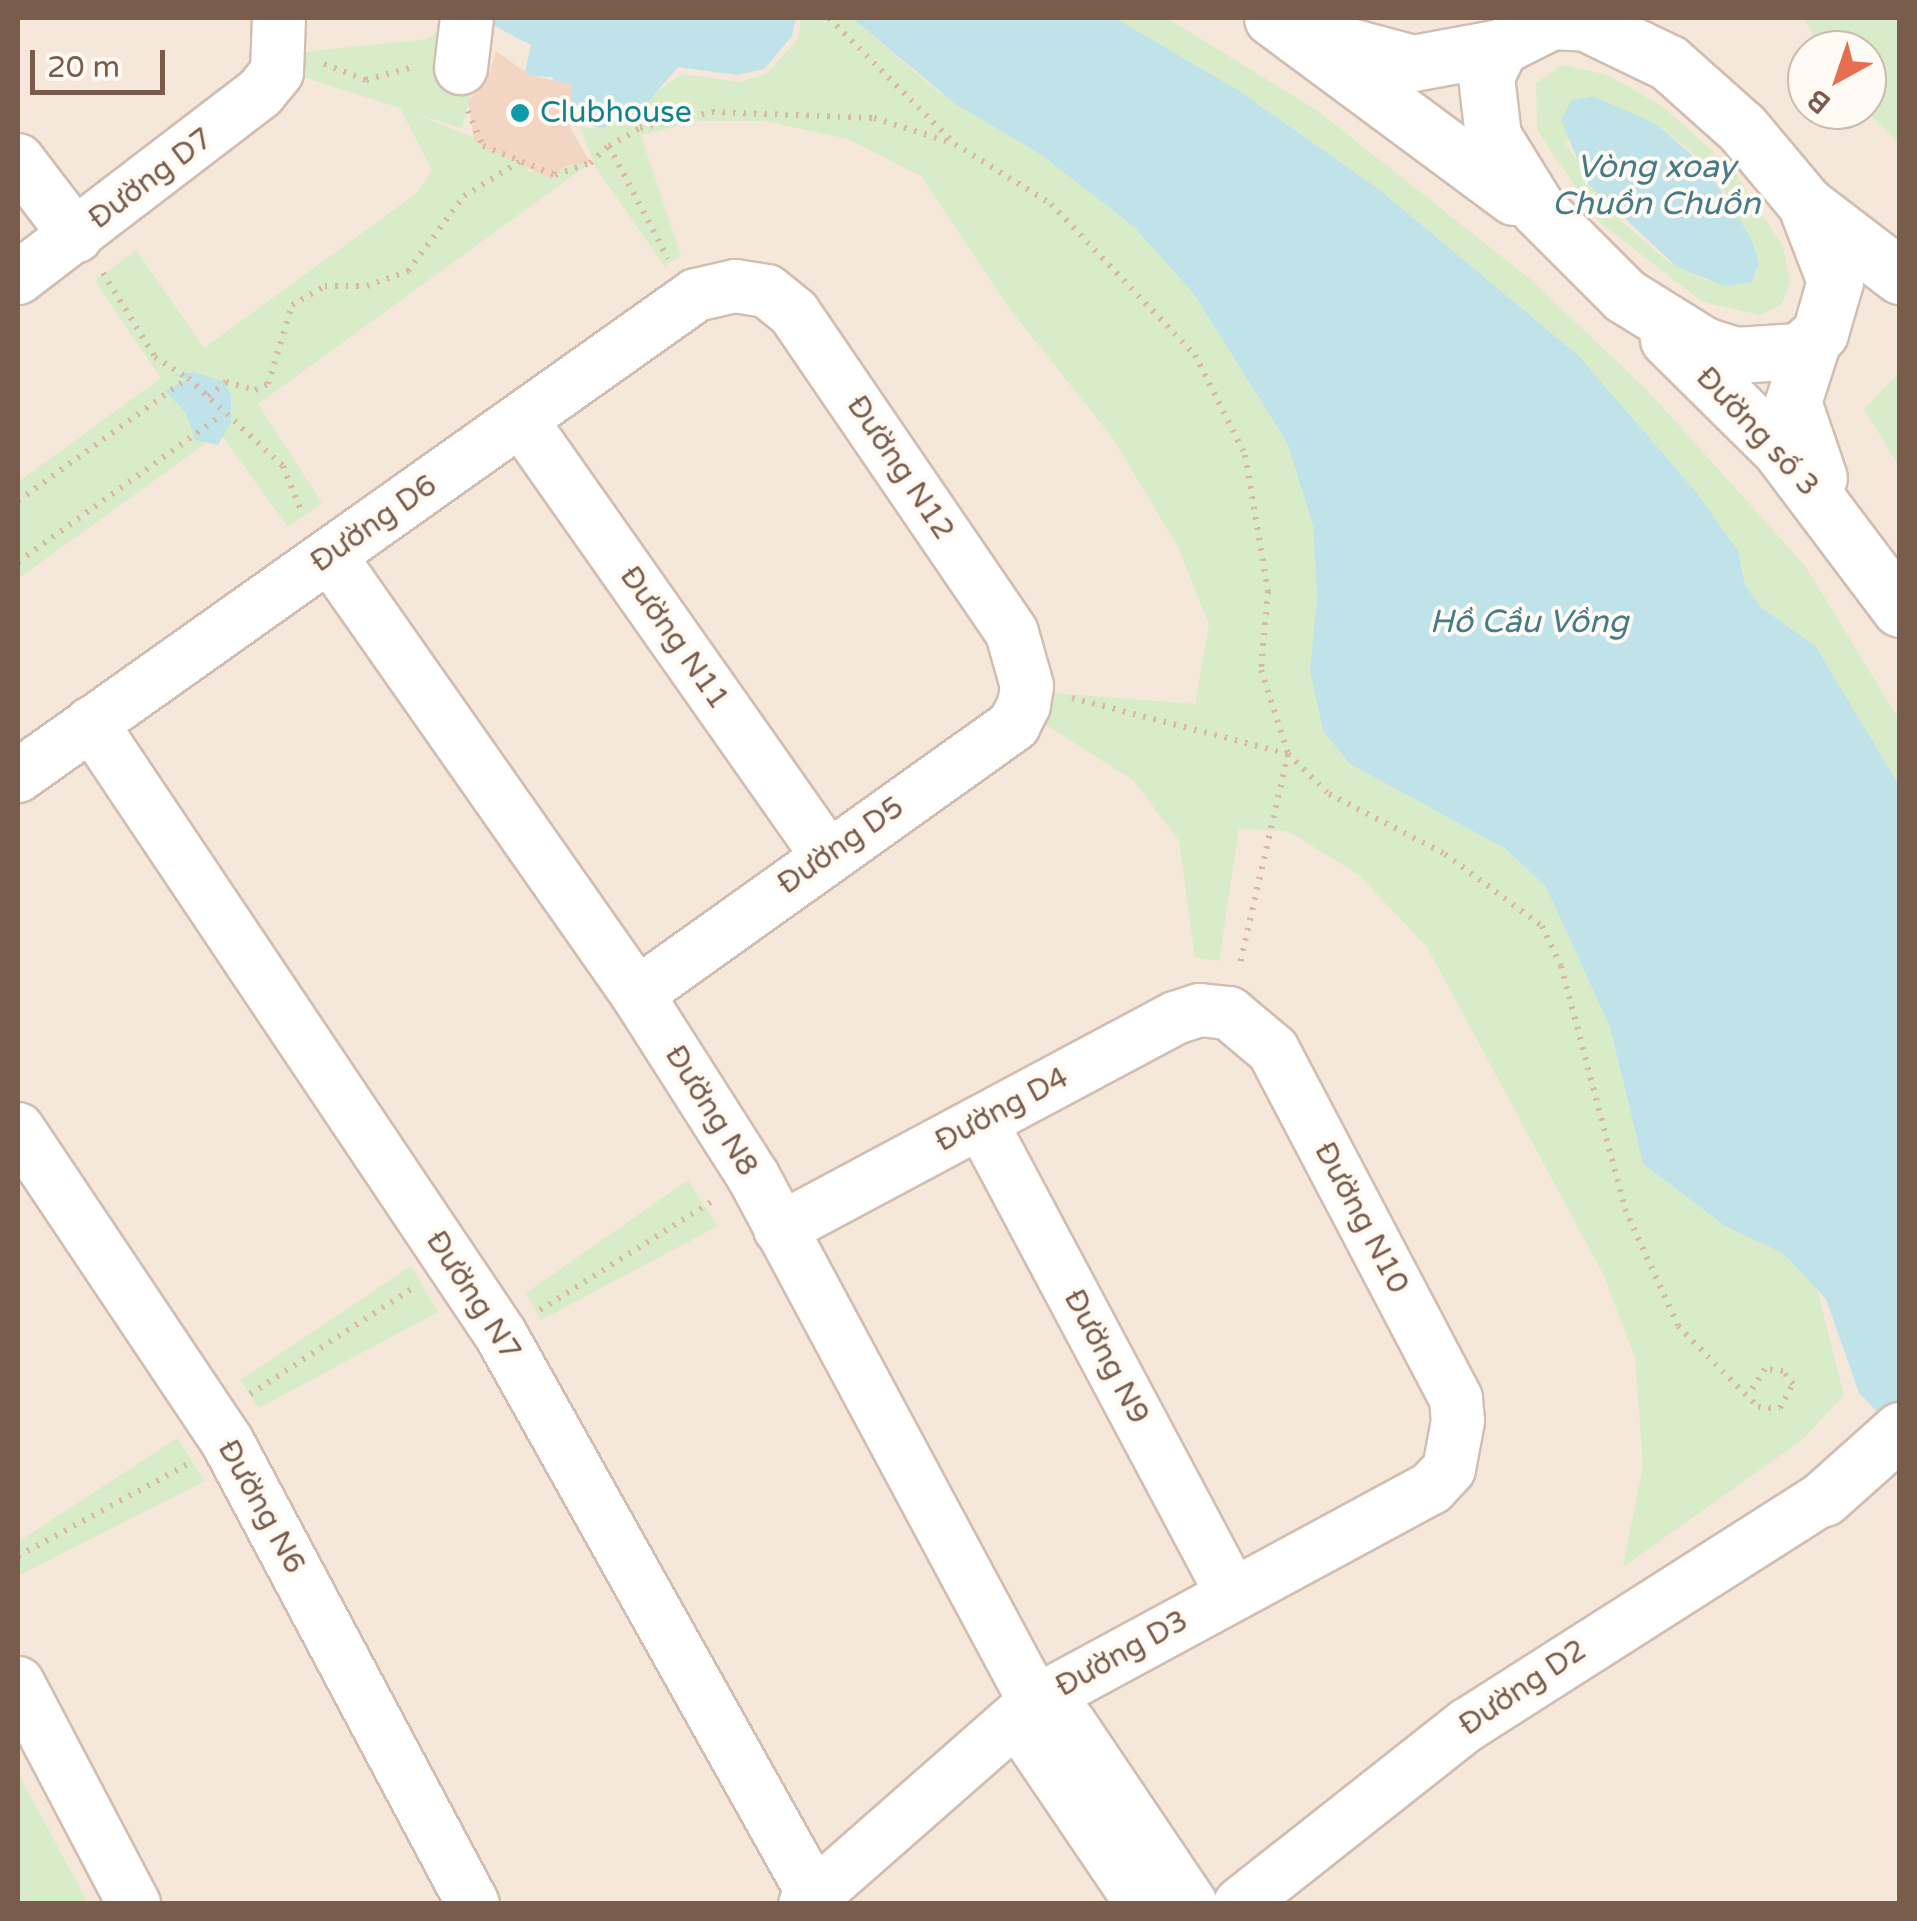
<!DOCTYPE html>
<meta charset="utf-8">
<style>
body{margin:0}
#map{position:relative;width:1917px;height:1921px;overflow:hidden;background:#fdf6ec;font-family:"Varela Round",sans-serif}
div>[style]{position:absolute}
.residential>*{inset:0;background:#f5e8da}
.green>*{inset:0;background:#d8ecc9}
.water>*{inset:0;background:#bfe3e8}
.building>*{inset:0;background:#f3d5c3}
.path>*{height:6px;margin-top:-3px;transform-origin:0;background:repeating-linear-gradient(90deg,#d9b8a5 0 2.5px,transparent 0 10.5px)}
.roads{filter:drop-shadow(2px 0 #d1beb0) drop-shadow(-2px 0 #d1beb0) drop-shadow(0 2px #d1beb0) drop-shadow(0 -2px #d1beb0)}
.street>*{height:52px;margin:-26px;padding:0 26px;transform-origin:26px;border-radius:26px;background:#fff}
.secondary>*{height:55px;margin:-27.5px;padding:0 27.5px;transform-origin:27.5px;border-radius:27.5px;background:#fff}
.dots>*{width:28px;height:28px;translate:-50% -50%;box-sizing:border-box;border:5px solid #fffaf3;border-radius:50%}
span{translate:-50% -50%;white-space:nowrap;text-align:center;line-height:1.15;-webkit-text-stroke:8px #fffaf3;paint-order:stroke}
.culture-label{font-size:30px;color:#0d838f}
.left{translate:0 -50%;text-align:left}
.street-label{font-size:30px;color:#7a5c4d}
.water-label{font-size:32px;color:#437c86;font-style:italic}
.frame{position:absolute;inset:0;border:20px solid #7a5c4d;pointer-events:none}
.north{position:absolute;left:1787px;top:30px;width:100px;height:100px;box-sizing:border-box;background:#fffaf3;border:2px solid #cabbb1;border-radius:50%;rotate:220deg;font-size:28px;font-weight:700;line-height:40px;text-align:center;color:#7a5c4d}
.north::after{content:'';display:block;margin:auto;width:35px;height:45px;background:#e76f51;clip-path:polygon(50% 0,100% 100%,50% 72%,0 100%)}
.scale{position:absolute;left:30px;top:50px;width:135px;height:45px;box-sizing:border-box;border:5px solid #7a5c4d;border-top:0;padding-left:12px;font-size:30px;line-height:35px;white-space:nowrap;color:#7a5c4d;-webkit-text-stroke:8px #fffaf3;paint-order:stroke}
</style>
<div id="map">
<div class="residential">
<div style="clip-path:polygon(evenodd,18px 18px,1899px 18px,1899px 1903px,18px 1903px,18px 18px,1807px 50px,1867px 50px,1867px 110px,1807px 110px,1807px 50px)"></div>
</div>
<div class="green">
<div style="clip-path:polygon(457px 18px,485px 44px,462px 128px,416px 114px,494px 146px,501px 134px,529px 172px,590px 163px,258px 404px,322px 503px,288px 527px,220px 433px,18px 579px,18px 482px,161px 378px,95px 281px,136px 250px,204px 348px,417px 193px,432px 170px,400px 108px,303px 77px,306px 52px,426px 39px)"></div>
<div style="clip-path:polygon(801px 18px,852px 18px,937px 91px,1043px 156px,1134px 227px,1194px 294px,1289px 444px,1313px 526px,1317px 596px,1310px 671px,1323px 731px,1350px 764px,1506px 849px,1546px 887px,1610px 1027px,1643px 1164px,1725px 1226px,1784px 1254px,1817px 1289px,1844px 1395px,1802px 1440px,1623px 1567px,1643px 1466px,1635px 1358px,1604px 1276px,1427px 947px,1359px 875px,1288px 831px,1239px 829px,1219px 961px,1195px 958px,1179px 841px,1134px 781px,1043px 723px,1053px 693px,1195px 704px,1209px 624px,1178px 547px,1112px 437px,1009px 308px,921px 176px,848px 139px,764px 121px,699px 121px,641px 135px,681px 256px,664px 266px,595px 166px,580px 127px,604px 129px,682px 74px,740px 82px,766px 74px,798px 39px)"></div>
<div style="clip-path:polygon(1115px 18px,1167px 18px,1318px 111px,1531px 280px,1649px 392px,1805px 566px,1899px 719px,1899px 785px,1816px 647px,1761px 607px,1745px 585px,1738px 551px,1697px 493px,1580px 357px,1381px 191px,1238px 90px)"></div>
<div style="clip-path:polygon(1803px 18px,1899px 18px,1899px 143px,1865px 110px,1867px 50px,1823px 50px)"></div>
<div style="clip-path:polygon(evenodd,1562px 65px,1608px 75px,1665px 108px,1733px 170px,1783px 246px,1790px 282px,1782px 304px,1760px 315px,1703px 302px,1600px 223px,1537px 130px,1536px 83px,1562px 65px,1656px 124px,1695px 155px,1730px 198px,1707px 281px,1667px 261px,1621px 221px,1565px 143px,1656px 124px)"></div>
<div style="clip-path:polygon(1899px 373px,1899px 466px,1864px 409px)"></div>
<div style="clip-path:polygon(688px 1180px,718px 1226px,541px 1320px,526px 1293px)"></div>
<div style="clip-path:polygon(411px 1266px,438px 1312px,259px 1408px,240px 1380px)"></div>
<div style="clip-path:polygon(177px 1438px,205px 1481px,18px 1576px,18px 1542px)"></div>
<div style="clip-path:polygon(18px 1773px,88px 1903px,18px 1903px)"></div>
</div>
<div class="water">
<div style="clip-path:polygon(479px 18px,796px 18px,792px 36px,764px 69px,737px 75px,678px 67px,646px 104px,604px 129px,583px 124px,552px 77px,524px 76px,531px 45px)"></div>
<div style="clip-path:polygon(852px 18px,1115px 18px,1238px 90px,1381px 191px,1580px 357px,1697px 493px,1738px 551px,1745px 585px,1761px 607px,1816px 647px,1899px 785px,1899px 1434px,1859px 1393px,1826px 1299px,1784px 1254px,1725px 1226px,1643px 1164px,1610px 1027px,1546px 887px,1506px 849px,1350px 764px,1323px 731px,1310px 671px,1317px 596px,1313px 526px,1288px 444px,1194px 294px,1134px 227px,1043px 156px,954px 103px)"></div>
<div style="clip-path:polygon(1593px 96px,1656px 124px,1706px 167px,1751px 238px,1759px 263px,1752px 282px,1724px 286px,1677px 267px,1588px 184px,1561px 120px,1571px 101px)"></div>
<div style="clip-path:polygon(193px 372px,226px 382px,231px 396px,231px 422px,218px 445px,195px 440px,186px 413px,165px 391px,187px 379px,173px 375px)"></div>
</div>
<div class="building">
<div style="clip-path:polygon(496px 51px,531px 76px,572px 84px,569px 125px,590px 163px,565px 166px,551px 179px,474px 142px,468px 100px,486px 85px)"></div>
</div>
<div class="path">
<div style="left:829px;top:18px;width:178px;rotate:45deg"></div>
<div style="left:955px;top:144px;width:113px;rotate:32deg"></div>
<div style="left:1051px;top:204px;width:209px;rotate:46.4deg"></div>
<div style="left:1195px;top:355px;width:112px;rotate:63.4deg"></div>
<div style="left:1245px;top:455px;width:138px;rotate:80.4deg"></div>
<div style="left:1268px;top:591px;width:79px;rotate:95.1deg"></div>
<div style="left:1261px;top:670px;width:88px;rotate:72.2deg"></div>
<div style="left:1288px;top:754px;width:57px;rotate:44.3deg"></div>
<div style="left:1329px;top:794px;width:131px;rotate:27.3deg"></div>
<div style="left:1445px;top:854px;width:121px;rotate:36.6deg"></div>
<div style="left:1542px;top:926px;width:44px;rotate:64.6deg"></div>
<div style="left:1561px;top:966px;width:251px;rotate:75.2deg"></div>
<div style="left:1625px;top:1209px;width:128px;rotate:65.6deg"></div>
<div style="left:1678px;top:1326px;width:114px;rotate:45.4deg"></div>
<div style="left:1758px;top:1407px;width:22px;rotate:3deg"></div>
<div style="left:1780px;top:1408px;width:27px;rotate:-62deg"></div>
<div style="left:1793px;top:1384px;width:16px;rotate:-128deg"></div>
<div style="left:1783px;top:1371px;width:18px;rotate:-174deg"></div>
<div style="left:1765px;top:1369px;width:31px;rotate:123deg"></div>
<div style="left:324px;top:64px;width:45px;rotate:20.9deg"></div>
<div style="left:366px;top:80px;width:52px;rotate:-15.6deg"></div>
<div style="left:468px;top:111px;width:38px;rotate:67deg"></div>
<div style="left:483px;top:146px;width:78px;rotate:21.9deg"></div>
<div style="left:555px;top:175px;width:37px;rotate:-19deg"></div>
<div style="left:590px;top:163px;width:25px;rotate:-42deg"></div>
<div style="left:609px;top:146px;width:127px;rotate:62.4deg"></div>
<div style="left:609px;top:146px;width:36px;rotate:-30deg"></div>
<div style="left:640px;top:128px;width:74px;rotate:-12.5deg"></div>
<div style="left:712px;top:112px;width:162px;rotate:2.1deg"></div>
<div style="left:874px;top:118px;width:80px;rotate:17.5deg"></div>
<div style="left:103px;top:273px;width:99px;rotate:58.2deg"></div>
<div style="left:155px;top:357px;width:38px;rotate:33deg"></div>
<div style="left:208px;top:396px;width:23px;rotate:-38deg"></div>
<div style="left:226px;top:382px;width:30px;rotate:15deg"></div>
<div style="left:255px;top:390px;width:14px;rotate:-25deg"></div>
<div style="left:268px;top:384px;width:83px;rotate:-73.1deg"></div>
<div style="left:292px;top:305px;width:38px;rotate:-30deg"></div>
<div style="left:325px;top:286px;width:42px"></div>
<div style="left:367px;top:286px;width:44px;rotate:-20.1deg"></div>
<div style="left:408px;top:271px;width:94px;rotate:-53.3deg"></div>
<div style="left:464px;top:196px;width:65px;rotate:-31.7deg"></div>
<div style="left:18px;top:501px;width:210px;rotate:-35.9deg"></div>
<div style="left:188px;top:378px;width:129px;rotate:42.8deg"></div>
<div style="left:283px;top:466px;width:51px;rotate:68deg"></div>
<div style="left:18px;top:562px;width:251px;rotate:-35.8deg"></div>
<div style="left:1072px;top:698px;width:223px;rotate:14.5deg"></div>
<div style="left:1288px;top:754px;width:220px;rotate:102.9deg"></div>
<div style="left:540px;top:1310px;width:202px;rotate:-32.3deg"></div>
<div style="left:250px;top:1394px;width:192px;rotate:-33.1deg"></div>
<div style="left:18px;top:1556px;width:193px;rotate:-28.4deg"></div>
</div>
<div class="roads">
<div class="street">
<div style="left:461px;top:68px;width:50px;rotate:-83.2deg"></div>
<div style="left:18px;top:160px;width:96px;rotate:52.7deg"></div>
<div style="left:18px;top:278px;width:305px;rotate:-37.4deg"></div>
<div style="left:260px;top:93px;width:27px;rotate:-51deg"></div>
<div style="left:277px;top:72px;width:54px;rotate:-87.9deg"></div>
<div style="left:521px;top:420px;width:532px;rotate:54.88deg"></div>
<div style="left:330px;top:556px;width:535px;rotate:54.97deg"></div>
<div style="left:637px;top:994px;width:216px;rotate:57.5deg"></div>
<div style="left:753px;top:1176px;width:597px;rotate:61.8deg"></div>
<div style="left:91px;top:723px;width:737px;rotate:56.18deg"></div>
<div style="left:501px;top:1335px;width:642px;rotate:60.8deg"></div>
<div style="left:18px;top:776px;width:831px;rotate:-35.35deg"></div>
<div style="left:696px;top:295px;width:40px;rotate:-13deg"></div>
<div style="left:735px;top:286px;width:32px;rotate:9deg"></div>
<div style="left:767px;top:291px;width:35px;rotate:39deg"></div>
<div style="left:794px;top:313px;width:387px;rotate:55.7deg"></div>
<div style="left:1012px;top:633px;width:55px;rotate:74.2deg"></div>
<div style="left:1027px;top:686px;width:19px;rotate:99deg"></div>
<div style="left:1024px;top:705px;width:22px;rotate:117deg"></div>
<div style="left:1014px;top:725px;width:463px;rotate:144.5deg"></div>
<div style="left:981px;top:1122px;width:532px;rotate:61.99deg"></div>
<div style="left:18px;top:1129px;width:378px;rotate:56.2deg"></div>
<div style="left:228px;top:1443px;width:522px;rotate:62.01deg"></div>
<div style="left:780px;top:1229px;width:448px;rotate:-28.1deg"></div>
<div style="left:1175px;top:1018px;width:26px;rotate:-18deg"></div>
<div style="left:1200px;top:1010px;width:29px;rotate:6deg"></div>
<div style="left:1229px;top:1013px;width:57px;rotate:40.1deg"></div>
<div style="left:1273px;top:1050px;width:394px;rotate:62.3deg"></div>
<div style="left:1456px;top:1399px;width:22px;rotate:85deg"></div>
<div style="left:1458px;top:1421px;width:49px;rotate:100.6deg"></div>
<div style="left:1449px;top:1469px;width:26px;rotate:133deg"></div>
<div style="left:1431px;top:1488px;width:450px;rotate:151.6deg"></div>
<div style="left:1035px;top:1702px;width:306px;rotate:138.7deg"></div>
<div style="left:18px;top:1683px;width:250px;rotate:62.3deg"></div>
<div style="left:1035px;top:1702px;width:22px;rotate:13deg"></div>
<div style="left:1056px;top:1707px;width:22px;rotate:51deg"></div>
<div style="left:1070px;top:1724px;width:217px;rotate:56.1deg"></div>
<div style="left:1035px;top:1702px;width:38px;rotate:96deg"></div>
<div style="left:1031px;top:1740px;width:198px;rotate:55.9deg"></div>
<div style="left:1240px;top:1904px;width:289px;rotate:-38.3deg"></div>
<div style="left:1467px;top:1725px;width:423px;rotate:-32.5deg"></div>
</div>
<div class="secondary">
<div style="left:1272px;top:18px;width:301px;rotate:36.5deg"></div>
<div style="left:1552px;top:21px;width:34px;rotate:3deg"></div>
<div style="left:1586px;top:23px;width:92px;rotate:25.7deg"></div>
<div style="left:1669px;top:63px;width:98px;rotate:41.7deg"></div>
<div style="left:1742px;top:128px;width:98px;rotate:50deg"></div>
<div style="left:1805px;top:203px;width:84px;rotate:69deg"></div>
<div style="left:1835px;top:281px;width:54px;rotate:106.1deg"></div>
<div style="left:1820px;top:333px;width:28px;rotate:139deg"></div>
<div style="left:1799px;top:351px;width:64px;rotate:176.4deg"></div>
<div style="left:1735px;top:355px;width:33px;rotate:-162deg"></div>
<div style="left:1704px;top:345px;width:93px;rotate:-148.2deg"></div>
<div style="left:1625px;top:296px;width:123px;rotate:-135deg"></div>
<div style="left:1538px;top:209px;width:86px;rotate:-121.7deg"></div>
<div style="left:1493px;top:136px;width:60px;rotate:-96.7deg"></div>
<div style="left:1486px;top:76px;width:32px;rotate:-64deg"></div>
<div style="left:1500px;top:47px;width:58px;rotate:-26.6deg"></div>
<div style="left:1331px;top:41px;width:85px;rotate:15deg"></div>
<div style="left:1413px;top:63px;width:88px;rotate:-10.4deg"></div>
<div style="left:1807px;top:205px;width:117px;rotate:37.4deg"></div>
<div style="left:1668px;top:339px;width:158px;rotate:44.7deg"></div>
<div style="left:1780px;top:450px;width:199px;rotate:53deg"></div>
<div style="left:1813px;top:340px;width:65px;rotate:107.9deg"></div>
<div style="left:1793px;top:402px;width:80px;rotate:71.1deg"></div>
<div style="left:1824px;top:1498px;width:102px;rotate:-41.8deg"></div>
</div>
</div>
<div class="dots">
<div style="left:520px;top:113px;background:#0f9aa8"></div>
</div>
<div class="culture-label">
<span class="left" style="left:540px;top:113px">Clubhouse</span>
</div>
<div class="street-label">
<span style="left:151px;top:179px;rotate:-37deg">Đường D7</span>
<span style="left:1757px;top:432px;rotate:47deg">Đường số 3</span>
<span style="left:900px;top:468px;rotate:56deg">Đường N12</span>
<span style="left:374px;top:524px;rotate:-35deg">Đường D6</span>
<span style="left:674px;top:638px;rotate:55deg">Đường N11</span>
<span style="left:841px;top:846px;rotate:-35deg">Đường D5</span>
<span style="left:1002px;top:1110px;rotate:-28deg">Đường D4</span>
<span style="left:711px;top:1111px;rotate:58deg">Đường N8</span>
<span style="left:1361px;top:1218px;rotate:62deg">Đường N10</span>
<span style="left:473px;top:1296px;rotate:57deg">Đường N7</span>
<span style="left:1106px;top:1357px;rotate:62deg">Đường N9</span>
<span style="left:261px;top:1507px;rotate:61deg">Đường N6</span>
<span style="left:1122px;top:1654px;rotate:-29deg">Đường D3</span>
<span style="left:1523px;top:1688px;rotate:-34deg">Đường D2</span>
</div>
<div class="water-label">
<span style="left:1656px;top:186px">Vòng xoay<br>Chuồn Chuồn</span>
<span style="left:1529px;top:622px">Hồ Cầu Vồng</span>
</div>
<div class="frame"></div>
<div class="north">B</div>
<div class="scale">20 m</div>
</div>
